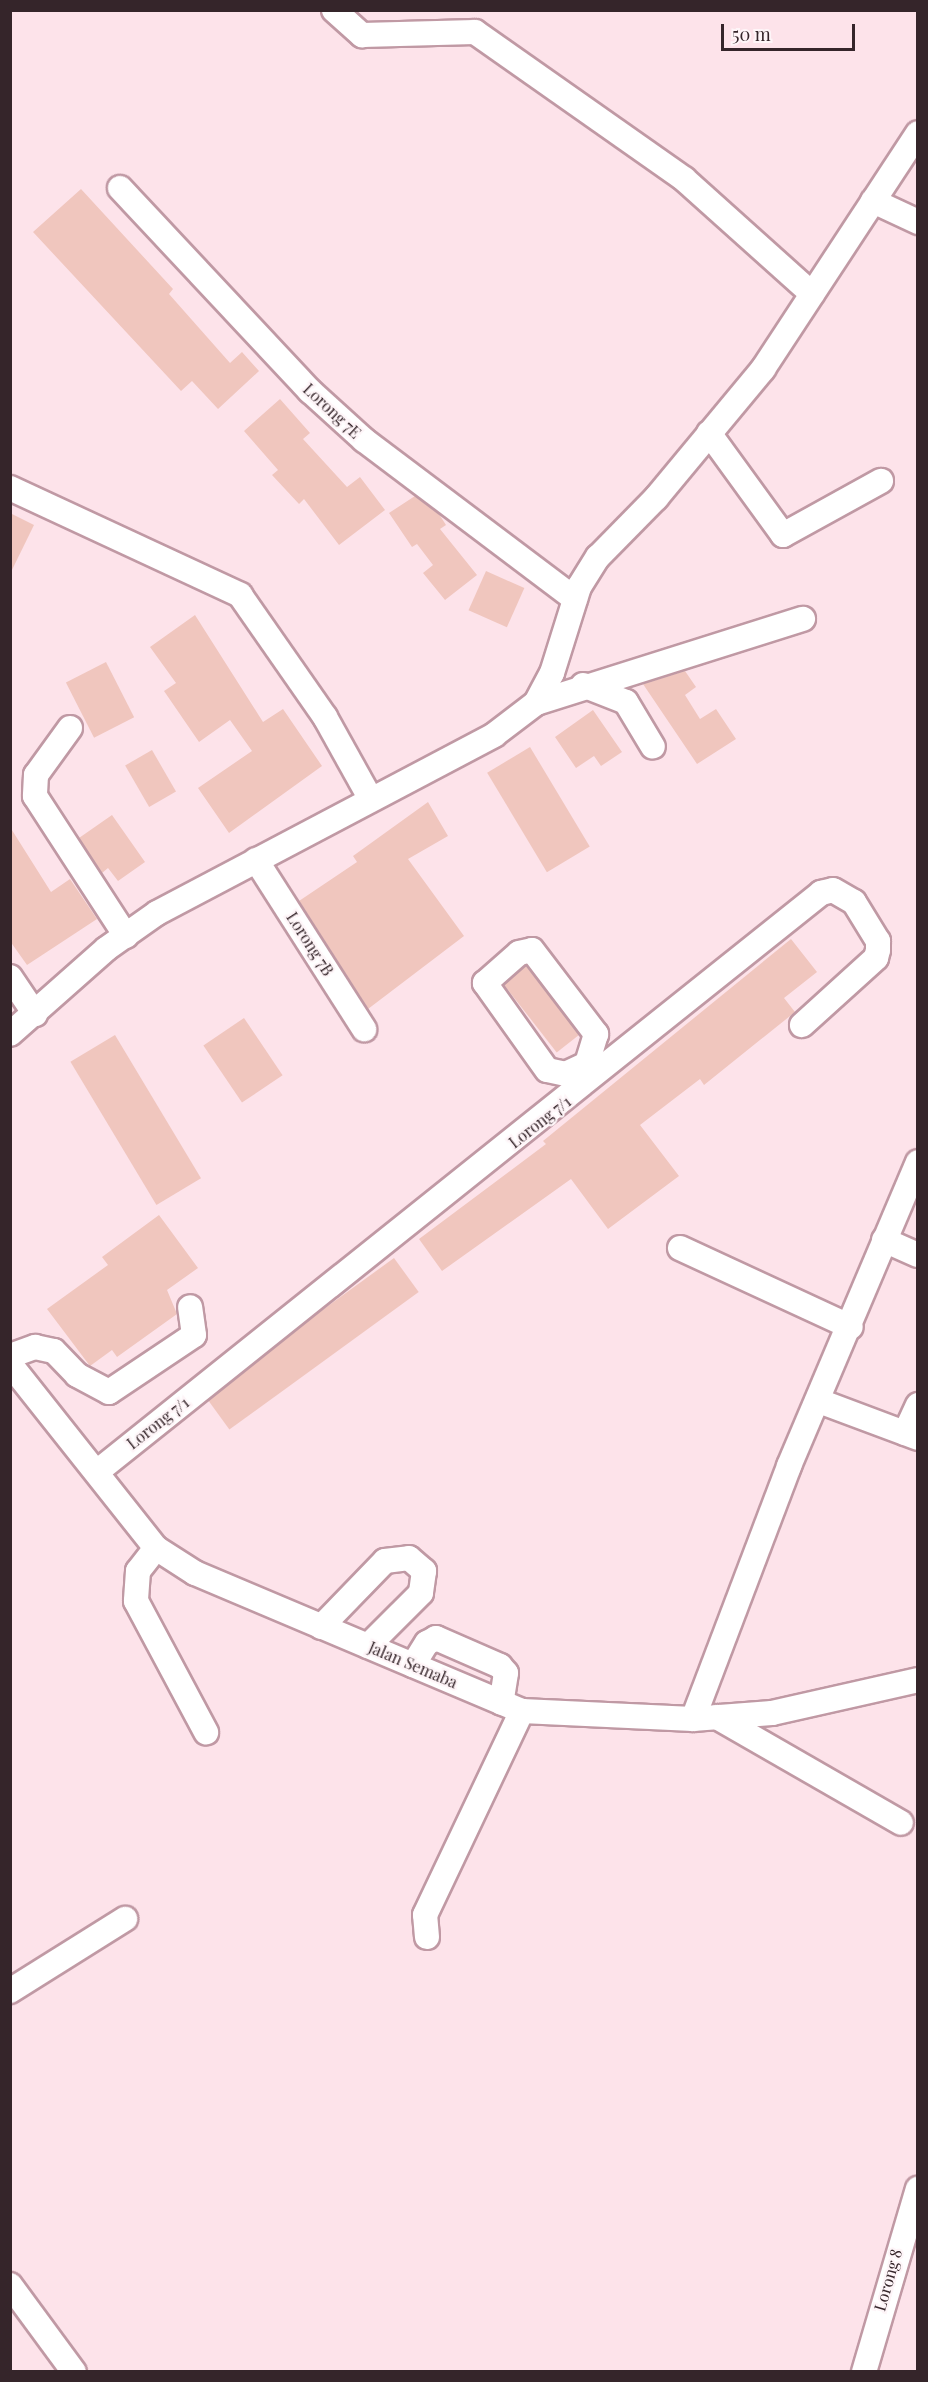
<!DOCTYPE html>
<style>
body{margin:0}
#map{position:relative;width:928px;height:2382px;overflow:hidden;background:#fde3ea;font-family:"Playfair Display",serif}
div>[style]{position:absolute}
.building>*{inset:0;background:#f0c6be;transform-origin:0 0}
.roads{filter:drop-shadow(2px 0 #c099a4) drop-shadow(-2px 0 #c099a4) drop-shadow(0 2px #c099a4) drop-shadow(0 -2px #c099a4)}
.minor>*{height:24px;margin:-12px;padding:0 12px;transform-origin:12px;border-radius:12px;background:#fff}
span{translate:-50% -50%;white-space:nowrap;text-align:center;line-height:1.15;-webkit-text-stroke:4.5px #fef5f8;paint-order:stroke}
.street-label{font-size:16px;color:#35252a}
.frame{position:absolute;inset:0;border:12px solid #35252a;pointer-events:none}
.scale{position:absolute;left:721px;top:24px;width:134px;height:27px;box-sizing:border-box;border:3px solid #35252a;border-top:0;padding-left:8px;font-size:18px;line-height:21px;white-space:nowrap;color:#35252a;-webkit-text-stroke:4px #fef5f8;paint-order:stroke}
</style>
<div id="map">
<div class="building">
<div style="clip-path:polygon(81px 189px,173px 289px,169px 294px,230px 363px,242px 352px,259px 371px,218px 409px,192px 381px,181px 391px,33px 232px)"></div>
<div style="clip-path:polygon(280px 399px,310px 433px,303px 439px,347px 487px,360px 477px,385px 510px,339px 545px,304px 499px,299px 504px,272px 475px,278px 470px,244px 431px)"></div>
<div style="clip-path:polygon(415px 496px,439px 514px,446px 525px,440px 529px,477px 575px,445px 600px,423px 573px,433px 565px,417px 544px,412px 547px,389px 513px)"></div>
<div style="clip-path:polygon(10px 513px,34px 525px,10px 574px)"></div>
<div style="left:486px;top:571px;width:42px;height:43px;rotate:24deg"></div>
<div style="clip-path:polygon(195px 615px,263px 722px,283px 709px,322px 766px,229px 833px,198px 788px,252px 751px,230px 720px,199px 742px,164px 691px,176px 683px,150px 647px)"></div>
<div style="left:106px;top:662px;width:62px;height:45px;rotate:63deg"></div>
<div style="clip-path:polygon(685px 671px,696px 687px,685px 695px,700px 719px,716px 709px,736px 739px,697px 764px,643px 684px)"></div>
<div style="clip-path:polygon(593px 710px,622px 752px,601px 766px,594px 756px,576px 768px,555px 737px)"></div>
<div style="left:530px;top:747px;width:116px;height:50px;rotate:59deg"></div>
<div style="left:152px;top:750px;width:48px;height:31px;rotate:60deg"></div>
<div style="clip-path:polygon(428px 802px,448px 836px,408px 859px,464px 936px,368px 1009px,299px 901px,357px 862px,353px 856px)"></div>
<div style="clip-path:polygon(112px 815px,145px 862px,118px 881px,108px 868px,102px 873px,79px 838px)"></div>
<div style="clip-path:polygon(10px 827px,51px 892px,70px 879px,97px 919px,27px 965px,10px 941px)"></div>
<div style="clip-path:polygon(791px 939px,817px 972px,784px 998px,795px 1012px,704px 1085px,700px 1079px,640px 1125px,679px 1176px,608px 1229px,571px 1179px,442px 1271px,419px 1239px,546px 1144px,543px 1141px)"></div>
<div style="left:526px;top:966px;width:87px;height:29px;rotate:52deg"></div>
<div style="left:244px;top:1018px;width:69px;height:49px;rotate:56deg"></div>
<div style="left:115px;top:1035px;width:167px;height:52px;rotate:59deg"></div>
<div style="clip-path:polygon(159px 1215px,198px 1268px,167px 1290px,177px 1314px,117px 1357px,112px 1350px,90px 1366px,47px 1309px,108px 1265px,102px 1257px)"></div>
<div style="left:394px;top:1258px;width:42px;height:234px;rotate:54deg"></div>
</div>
<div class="roads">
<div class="minor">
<div style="left:334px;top:10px;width:38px;rotate:42deg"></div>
<div style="left:362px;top:35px;width:113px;rotate:-1.5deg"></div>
<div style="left:475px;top:32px;width:256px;rotate:35.1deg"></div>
<div style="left:684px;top:179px;width:172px;rotate:41.9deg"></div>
<div style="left:120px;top:188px;width:278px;rotate:46.9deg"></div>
<div style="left:310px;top:391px;width:73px;rotate:42.2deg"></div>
<div style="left:364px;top:440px;width:264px;rotate:37deg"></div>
<div style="left:873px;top:201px;width:50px;rotate:25deg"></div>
<div style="left:709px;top:433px;width:126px;rotate:54deg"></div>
<div style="left:783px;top:535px;width:112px;rotate:-28.9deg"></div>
<div style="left:10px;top:488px;width:254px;rotate:24.9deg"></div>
<div style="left:240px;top:595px;width:149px;rotate:55.1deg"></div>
<div style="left:325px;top:717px;width:93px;rotate:60.9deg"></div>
<div style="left:583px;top:685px;width:46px;rotate:21.6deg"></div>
<div style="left:626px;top:702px;width:52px;rotate:59deg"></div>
<div style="left:536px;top:703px;width:280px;rotate:-17.5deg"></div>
<div style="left:70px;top:728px;width:58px;rotate:125.9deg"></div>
<div style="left:36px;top:775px;width:21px;rotate:93deg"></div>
<div style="left:35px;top:796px;width:167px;rotate:57deg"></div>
<div style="left:256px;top:860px;width:201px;rotate:57.4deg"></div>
<div style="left:532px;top:950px;width:106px;rotate:52.7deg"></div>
<div style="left:596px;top:1034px;width:31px;rotate:107deg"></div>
<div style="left:587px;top:1064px;width:23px;rotate:155deg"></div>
<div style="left:566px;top:1074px;width:19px;rotate:-168deg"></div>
<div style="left:547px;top:1070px;width:107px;rotate:-125.5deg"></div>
<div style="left:485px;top:983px;width:45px;rotate:-41.4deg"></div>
<div style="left:519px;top:953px;width:13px;rotate:-13deg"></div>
<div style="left:10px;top:977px;width:45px;rotate:56deg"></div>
<div style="left:10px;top:1034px;width:128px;rotate:-41.5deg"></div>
<div style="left:106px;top:949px;width:62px;rotate:-35.2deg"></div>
<div style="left:157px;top:913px;width:381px;rotate:-27.8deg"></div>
<div style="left:494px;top:735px;width:53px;rotate:-37.3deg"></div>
<div style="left:536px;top:703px;width:34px;rotate:-62deg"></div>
<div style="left:552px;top:673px;width:90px;rotate:-72.6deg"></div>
<div style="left:579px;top:587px;width:36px;rotate:-58deg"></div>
<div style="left:598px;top:557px;width:83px;rotate:-45.5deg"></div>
<div style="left:656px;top:498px;width:168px;rotate:-50.3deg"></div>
<div style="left:763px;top:369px;width:282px;rotate:-56.7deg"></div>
<div style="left:884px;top:1240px;width:37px;rotate:24deg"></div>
<div style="left:680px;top:1248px;width:188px;rotate:24.8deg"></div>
<div style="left:10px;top:1356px;width:27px;rotate:-20deg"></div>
<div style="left:35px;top:1347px;width:19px;rotate:12deg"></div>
<div style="left:54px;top:1351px;width:33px;rotate:46deg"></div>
<div style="left:77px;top:1375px;width:36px;rotate:28deg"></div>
<div style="left:109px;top:1392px;width:102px;rotate:-33.8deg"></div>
<div style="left:194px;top:1335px;width:28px;rotate:-98deg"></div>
<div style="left:10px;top:1364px;width:235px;rotate:51.6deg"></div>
<div style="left:156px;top:1548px;width:46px;rotate:32.7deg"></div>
<div style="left:195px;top:1573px;width:355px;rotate:22.9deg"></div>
<div style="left:522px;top:1711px;width:171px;rotate:2.7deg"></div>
<div style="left:693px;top:1719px;width:79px;rotate:-4.3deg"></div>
<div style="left:772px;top:1713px;width:150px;rotate:-12.7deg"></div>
<div style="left:819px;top:1401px;width:106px;rotate:20.5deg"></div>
<div style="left:905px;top:1433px;width:31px;rotate:-65deg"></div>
<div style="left:98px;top:1471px;width:926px;rotate:-38.64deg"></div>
<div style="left:821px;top:893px;width:12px;rotate:-14deg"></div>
<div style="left:833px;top:890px;width:24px;rotate:30deg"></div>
<div style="left:854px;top:902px;width:46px;rotate:58.4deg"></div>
<div style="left:878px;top:941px;width:9px;rotate:90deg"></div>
<div style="left:878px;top:950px;width:8px;rotate:104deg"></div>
<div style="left:876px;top:958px;width:100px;rotate:137.8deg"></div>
<div style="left:156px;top:1548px;width:29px;rotate:128deg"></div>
<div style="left:138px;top:1571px;width:30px;rotate:94deg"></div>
<div style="left:136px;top:1601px;width:149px;rotate:61.9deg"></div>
<div style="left:321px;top:1627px;width:92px;rotate:-45.9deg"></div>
<div style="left:385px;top:1561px;width:24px;rotate:-7deg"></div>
<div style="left:409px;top:1558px;width:20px;rotate:41deg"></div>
<div style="left:424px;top:1571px;width:22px;rotate:98deg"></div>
<div style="left:421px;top:1593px;width:75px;rotate:135deg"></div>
<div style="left:413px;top:1665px;width:26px;rotate:-58deg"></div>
<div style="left:427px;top:1643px;width:10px;rotate:-29deg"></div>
<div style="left:436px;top:1638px;width:70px;rotate:23.6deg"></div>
<div style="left:500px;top:1666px;width:9px;rotate:49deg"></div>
<div style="left:506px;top:1673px;width:30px;rotate:99deg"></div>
<div style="left:717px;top:1717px;width:212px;rotate:29.9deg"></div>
<div style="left:693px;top:1719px;width:271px;rotate:-69.2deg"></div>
<div style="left:789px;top:1466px;width:330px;rotate:-67deg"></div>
<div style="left:427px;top:1937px;width:22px;rotate:-95deg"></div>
<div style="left:425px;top:1915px;width:226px;rotate:-64.6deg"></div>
<div style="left:10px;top:1991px;width:136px;rotate:-32.1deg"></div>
<div style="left:10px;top:2285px;width:108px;rotate:53.7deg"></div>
<div style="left:864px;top:2372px;width:191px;rotate:-73.6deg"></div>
</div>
</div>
<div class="street-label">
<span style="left:332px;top:411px;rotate:43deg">Lorong 7E</span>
<span style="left:310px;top:944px;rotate:57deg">Lorong 7B</span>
<span style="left:540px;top:1122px;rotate:-38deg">Lorong 7/1</span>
<span style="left:158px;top:1423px;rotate:-38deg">Lorong 7/1</span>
<span style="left:413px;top:1665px;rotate:23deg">Jalan Semaba</span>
<span style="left:888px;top:2280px;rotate:-74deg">Lorong 8</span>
</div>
<div class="frame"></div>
<div class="scale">50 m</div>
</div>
